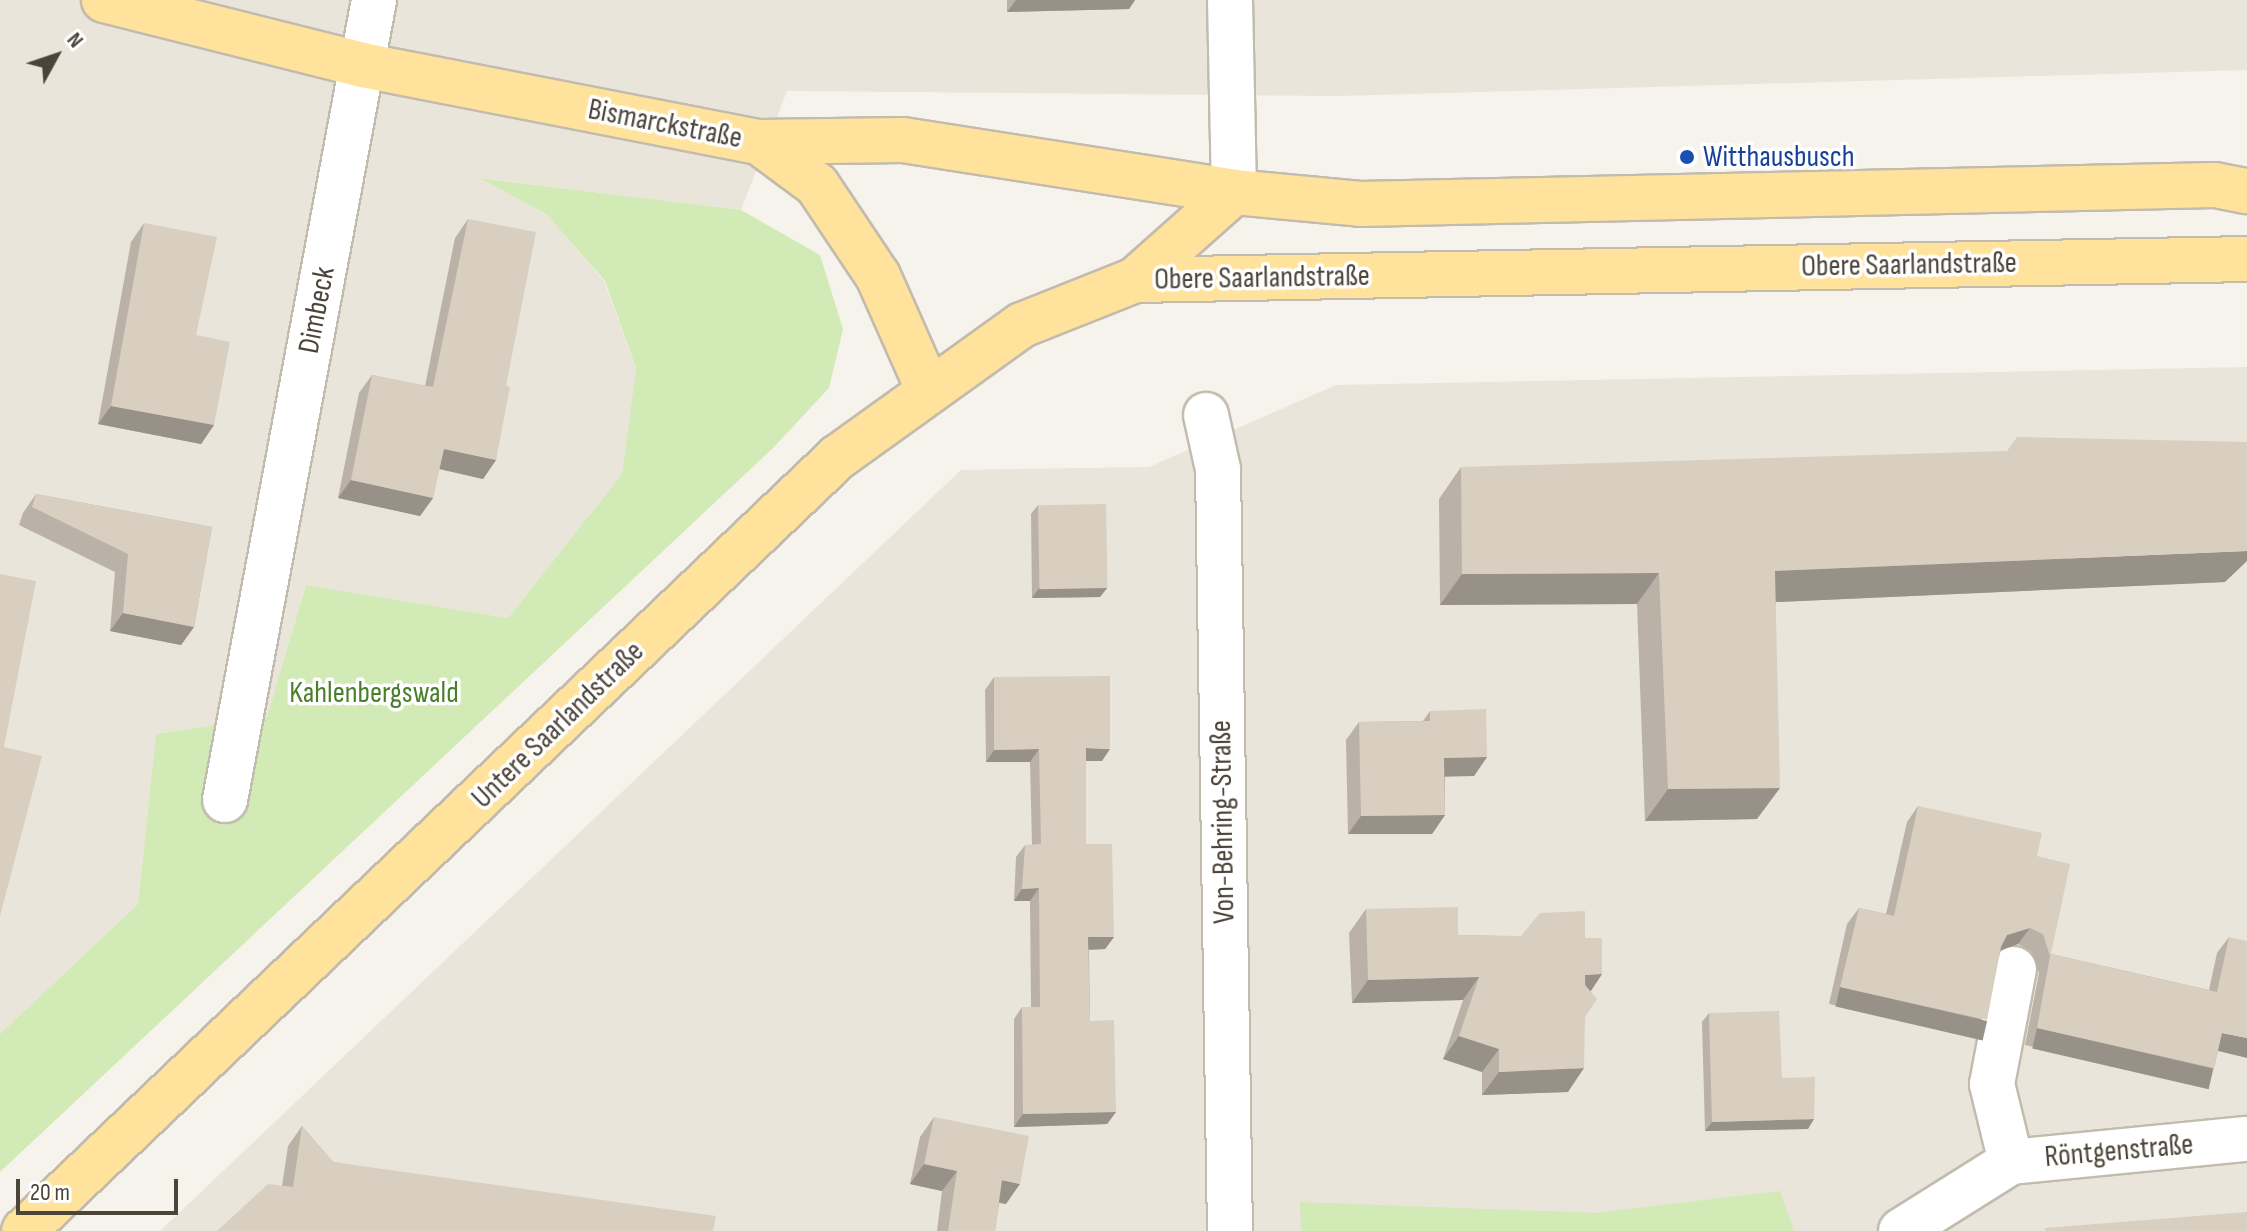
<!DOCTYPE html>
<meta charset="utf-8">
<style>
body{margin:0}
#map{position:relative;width:2247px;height:1231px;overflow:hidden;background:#f6f3ec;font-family:"Sofia Sans Condensed",sans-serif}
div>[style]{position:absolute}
.residential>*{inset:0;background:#eae5da}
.green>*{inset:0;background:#d2eab5}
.roads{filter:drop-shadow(2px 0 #c2bbae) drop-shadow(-2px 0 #c2bbae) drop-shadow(0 2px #c2bbae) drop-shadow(0 -2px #c2bbae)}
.minor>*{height:44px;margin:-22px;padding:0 22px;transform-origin:22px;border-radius:22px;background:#fff}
.major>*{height:44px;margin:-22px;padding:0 22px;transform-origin:22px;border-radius:22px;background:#ffe39c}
.wall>*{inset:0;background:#bab2a6}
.shaded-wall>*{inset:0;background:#979187;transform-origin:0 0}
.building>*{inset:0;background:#d8cfc1;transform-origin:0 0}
.dots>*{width:22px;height:22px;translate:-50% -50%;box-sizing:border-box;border:4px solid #fff;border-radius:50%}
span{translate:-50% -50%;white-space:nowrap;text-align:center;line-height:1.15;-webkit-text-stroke:7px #fff;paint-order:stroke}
.street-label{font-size:30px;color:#4b4439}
.transit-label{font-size:30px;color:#164399}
.left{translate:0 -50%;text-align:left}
.park-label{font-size:30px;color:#4a7f2a}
.north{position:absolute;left:16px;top:16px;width:80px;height:80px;-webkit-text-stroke:6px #fff;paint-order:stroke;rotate:50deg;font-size:22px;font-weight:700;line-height:32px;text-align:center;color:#4b4439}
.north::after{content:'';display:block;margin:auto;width:28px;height:36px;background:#4b4439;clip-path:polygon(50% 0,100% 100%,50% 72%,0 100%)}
.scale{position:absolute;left:16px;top:1179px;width:162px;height:36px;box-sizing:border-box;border:4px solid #4b4439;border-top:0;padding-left:10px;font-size:24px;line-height:28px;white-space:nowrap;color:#4b4439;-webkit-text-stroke:6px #fff;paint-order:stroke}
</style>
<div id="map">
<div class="residential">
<div style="clip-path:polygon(0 0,2247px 0,2247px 70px,1339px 96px,787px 91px,741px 210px,482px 178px,546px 214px,604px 281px,636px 368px,622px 474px,508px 618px,306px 585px,267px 717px,156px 734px,138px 904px,0 1034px)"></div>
<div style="clip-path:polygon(2247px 367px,2247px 1231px,160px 1231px,961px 470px,1149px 467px,1336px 385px)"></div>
</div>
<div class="green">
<div style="clip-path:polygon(480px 178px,741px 210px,820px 255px,843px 329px,829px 388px,773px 448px,0 1172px,0 1034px,138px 904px,156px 734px,267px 717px,306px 585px,508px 618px,622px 474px,636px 368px,605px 281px,546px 214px)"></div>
<div style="clip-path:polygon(1780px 1191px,1794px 1231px,1301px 1231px,1300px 1202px,1595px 1213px)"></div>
</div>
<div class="roads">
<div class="minor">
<div style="left:1230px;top:0;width:192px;rotate:88.8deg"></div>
<div style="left:1206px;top:415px;width:55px;rotate:77.5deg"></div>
<div style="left:1218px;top:469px;width:762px;rotate:89.1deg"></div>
<div style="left:225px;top:800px;width:814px;rotate:-79.45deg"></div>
<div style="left:2011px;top:1162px;width:80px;rotate:-103.7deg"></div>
<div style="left:1992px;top:1084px;width:117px;rotate:-79.2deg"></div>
<div style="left:1901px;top:1231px;width:130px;rotate:-32.1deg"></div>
<div style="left:2011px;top:1162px;width:237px;rotate:-5.6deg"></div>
</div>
<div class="major">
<div style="left:104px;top:0;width:266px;rotate:14.1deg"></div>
<div style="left:362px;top:65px;width:404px;rotate:11deg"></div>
<div style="left:759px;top:142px;width:144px;rotate:-0.8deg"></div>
<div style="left:903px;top:140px;width:335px;rotate:8.9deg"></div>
<div style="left:1234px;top:192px;width:127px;rotate:5.4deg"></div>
<div style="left:1360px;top:204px;width:855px;rotate:-1.27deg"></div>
<div style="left:2215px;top:185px;width:33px;rotate:11deg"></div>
<div style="left:759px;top:142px;width:72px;rotate:36.6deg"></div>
<div style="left:817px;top:185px;width:110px;rotate:56.2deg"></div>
<div style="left:878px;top:276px;width:124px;rotate:66.1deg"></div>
<div style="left:1135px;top:280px;width:1112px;rotate:-1.08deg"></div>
<div style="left:24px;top:1231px;width:1123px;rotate:-43.56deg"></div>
<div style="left:838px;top:457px;width:226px;rotate:-35.7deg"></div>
<div style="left:1022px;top:325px;width:122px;rotate:-21.7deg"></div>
<div style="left:1135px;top:280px;width:132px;rotate:-41.6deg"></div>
</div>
</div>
<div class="wall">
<div style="clip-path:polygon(1007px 0,1135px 0,1129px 9px,1007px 12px)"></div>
<div style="clip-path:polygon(468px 219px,506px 386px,496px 460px,483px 479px,439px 469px,433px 498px,420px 516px,338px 498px,359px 393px,372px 375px,425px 386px,455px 238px)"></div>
<div style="clip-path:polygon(144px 223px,214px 425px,201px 444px,98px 424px,131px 242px)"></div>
<div style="clip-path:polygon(1461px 467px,2225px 582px,1776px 602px,1757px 819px,1645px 821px,1637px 604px,1440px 605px,1439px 499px)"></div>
<div style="clip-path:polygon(36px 494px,212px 527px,194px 627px,181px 645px,110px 631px,115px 572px,19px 525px,23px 513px)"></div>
<div style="clip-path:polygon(1038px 505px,1107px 588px,1100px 597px,1032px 598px,1031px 514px)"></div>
<div style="clip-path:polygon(994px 677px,1102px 761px,1086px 761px,1086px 844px,1114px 937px,1105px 949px,1089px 950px,1090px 1021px,1116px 1112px,1107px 1124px,1014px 1127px,1014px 1019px,1022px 1007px,1031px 1007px,1030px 901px,1014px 901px,1016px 857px,1025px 845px,1032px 845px,1030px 762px,986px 762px,985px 690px)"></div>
<div style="clip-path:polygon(1430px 711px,1487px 757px,1474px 776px,1445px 776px,1445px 815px,1432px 834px,1348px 834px,1346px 740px,1359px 722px,1423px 721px)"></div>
<div style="clip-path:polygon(1918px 806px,2037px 856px,2051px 954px,2209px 990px,2217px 953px,2229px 937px,2218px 1051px,2214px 1068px,2202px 1085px,2025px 1045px,2039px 973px,2031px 951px,2018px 944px,2001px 950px,1975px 1036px,1829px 1004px,1847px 924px,1859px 908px,1886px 914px,1907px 822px)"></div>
<div style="clip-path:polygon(1366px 909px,1458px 935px,1585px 938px,1602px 974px,1591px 991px,1568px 1092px,1482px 1095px,1482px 1072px,1443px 1059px,1463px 1000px,1352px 1003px,1349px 933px)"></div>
<div style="clip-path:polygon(1709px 1013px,1782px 1078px,1808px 1129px,1705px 1131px,1702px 1022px)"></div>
<div style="clip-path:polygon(934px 1117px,1006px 1204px,999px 1203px,995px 1231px,937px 1231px,942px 1191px,910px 1184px,920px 1137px)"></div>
<div style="clip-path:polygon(302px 1126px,333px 1162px,713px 1231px,282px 1186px,288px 1146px)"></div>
</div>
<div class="shaded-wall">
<div style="clip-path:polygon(1016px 0,1135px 0,1129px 9px,1007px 12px)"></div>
<div style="clip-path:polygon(111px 406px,214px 425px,201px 444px,98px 424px)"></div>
<div style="clip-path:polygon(444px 449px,496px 460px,483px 479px,431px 467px)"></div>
<div style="clip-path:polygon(351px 480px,433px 498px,420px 516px,338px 498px)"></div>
<div style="clip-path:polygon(2247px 551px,2247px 561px,2225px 582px,1753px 603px,1775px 571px)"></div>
<div style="clip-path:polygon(1659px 573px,1637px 604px,1440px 605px,1462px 574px)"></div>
<div style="clip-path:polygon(1039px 588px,1107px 588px,1100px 597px,1032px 598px)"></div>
<div style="clip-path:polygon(123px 613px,194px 627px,181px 645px,110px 631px)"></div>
<div style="clip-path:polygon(1086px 748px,1110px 749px,1102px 761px,1078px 761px)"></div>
<div style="clip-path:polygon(1039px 749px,1030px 762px,986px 762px,994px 750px)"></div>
<div style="clip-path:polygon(1487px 757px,1474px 776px,1432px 777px,1444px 758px)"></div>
<div style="clip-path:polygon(1780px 788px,1757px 819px,1645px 821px,1668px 789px)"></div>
<div style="clip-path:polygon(1445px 815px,1432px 834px,1348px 834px,1361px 816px)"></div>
<div style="clip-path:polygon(1039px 888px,1030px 901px,1014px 901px,1022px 889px)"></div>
<div style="clip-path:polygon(2030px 928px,2018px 944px,1996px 952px,2007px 935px)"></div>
<div style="clip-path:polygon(1088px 937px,1114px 937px,1105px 949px,1080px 950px)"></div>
<div style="clip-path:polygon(1602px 974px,1586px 998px,1585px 975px)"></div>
<div style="clip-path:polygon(1479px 977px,1463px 1000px,1352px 1003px,1368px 980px)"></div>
<div style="left:1840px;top:987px;width:151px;height:20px;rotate:13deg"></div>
<div style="left:2037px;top:1028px;width:181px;height:21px;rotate:13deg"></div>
<div style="clip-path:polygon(2222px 1033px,2247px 1038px,2247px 1058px,2210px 1049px)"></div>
<div style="clip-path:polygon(1459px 1036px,1499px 1049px,1482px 1072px,1443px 1059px)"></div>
<div style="clip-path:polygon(1584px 1068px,1568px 1092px,1482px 1095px,1499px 1072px)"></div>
<div style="clip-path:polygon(1116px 1112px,1107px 1124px,1014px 1127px,1023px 1114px)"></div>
<div style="clip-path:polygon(1814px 1119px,1808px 1129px,1705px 1131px,1712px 1122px)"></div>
<div style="clip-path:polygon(924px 1164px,957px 1171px,942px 1191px,910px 1184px)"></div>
<div style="clip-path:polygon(1002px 1180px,1020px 1184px,1006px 1204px,988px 1200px)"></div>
</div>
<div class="building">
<div style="clip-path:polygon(468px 219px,536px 232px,506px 386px,510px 387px,496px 460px,444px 449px,433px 498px,351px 480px,372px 375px,433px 387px)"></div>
<div style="clip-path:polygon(144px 223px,217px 237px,196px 335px,230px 342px,214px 425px,111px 406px)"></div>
<div style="clip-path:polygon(2017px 437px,2247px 442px,2247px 551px,1775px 571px,1780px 788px,1668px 789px,1659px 573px,1462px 574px,1461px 467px,2007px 451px)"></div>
<div style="clip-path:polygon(36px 494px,212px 527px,194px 627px,123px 613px,128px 554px,32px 507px)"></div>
<div style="left:1106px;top:504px;width:84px;height:68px;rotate:89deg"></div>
<div style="clip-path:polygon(0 574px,36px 581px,4px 747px,42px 756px,0 916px)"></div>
<div style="clip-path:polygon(1110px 676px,1110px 749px,1086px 748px,1086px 844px,1112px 844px,1114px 937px,1088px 937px,1090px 1021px,1114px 1020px,1116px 1112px,1023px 1114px,1022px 1007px,1040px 1007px,1039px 888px,1022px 889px,1025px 845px,1041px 844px,1039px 749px,994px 750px,994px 677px)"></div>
<div style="clip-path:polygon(1486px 709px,1487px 757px,1444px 758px,1445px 815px,1361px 816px,1359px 722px,1430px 721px,1430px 711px)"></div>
<div style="clip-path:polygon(1918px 806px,2042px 833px,2037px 856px,2070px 864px,2051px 954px,2217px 992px,2229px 937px,2247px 941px,2247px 1038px,2222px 1033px,2214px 1068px,2037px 1028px,2050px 956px,2043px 934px,2030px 928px,2007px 935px,2001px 947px,1987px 1020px,1840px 987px,1859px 908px,1894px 916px)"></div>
<div style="clip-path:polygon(1458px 907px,1458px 935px,1521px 936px,1540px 913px,1585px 911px,1585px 938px,1602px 938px,1602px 974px,1585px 975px,1585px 985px,1597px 999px,1585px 1017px,1584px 1068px,1499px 1072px,1499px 1049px,1459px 1036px,1479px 977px,1368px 980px,1366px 909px)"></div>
<div style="clip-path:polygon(1779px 1011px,1782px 1078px,1815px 1077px,1814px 1119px,1712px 1122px,1709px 1013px)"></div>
<div style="clip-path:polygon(934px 1117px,1029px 1136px,1020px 1184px,1002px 1180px,995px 1231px,948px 1231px,957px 1171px,924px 1164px)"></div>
<div style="clip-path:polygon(302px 1126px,333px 1162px,716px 1216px,713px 1231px,217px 1231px,268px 1184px,293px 1187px)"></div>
<div style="clip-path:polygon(2247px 1212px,2247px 1231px,2045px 1231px,2045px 1228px)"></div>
</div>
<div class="dots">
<div style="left:1687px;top:157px;background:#1a4fb4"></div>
</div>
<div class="street-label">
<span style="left:665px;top:124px;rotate:11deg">Bismarckstraße</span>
<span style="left:1909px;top:265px;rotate:-1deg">Obere Saarlandstraße</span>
<span style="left:1262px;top:278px;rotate:-1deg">Obere Saarlandstraße</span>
<span style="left:317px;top:310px;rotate:-79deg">Dimbeck</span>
<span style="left:558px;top:725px;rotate:-44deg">Untere Saarlandstraße</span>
<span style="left:1223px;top:822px;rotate:-91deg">Von-Behring-Straße</span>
<span style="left:2119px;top:1151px;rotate:-5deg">Röntgenstraße</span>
</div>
<div class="transit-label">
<span class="left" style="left:1703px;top:157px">Witthausbusch</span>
</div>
<div class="park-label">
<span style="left:374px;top:693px">Kahlenbergswald</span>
</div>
<div class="north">N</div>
<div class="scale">20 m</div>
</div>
